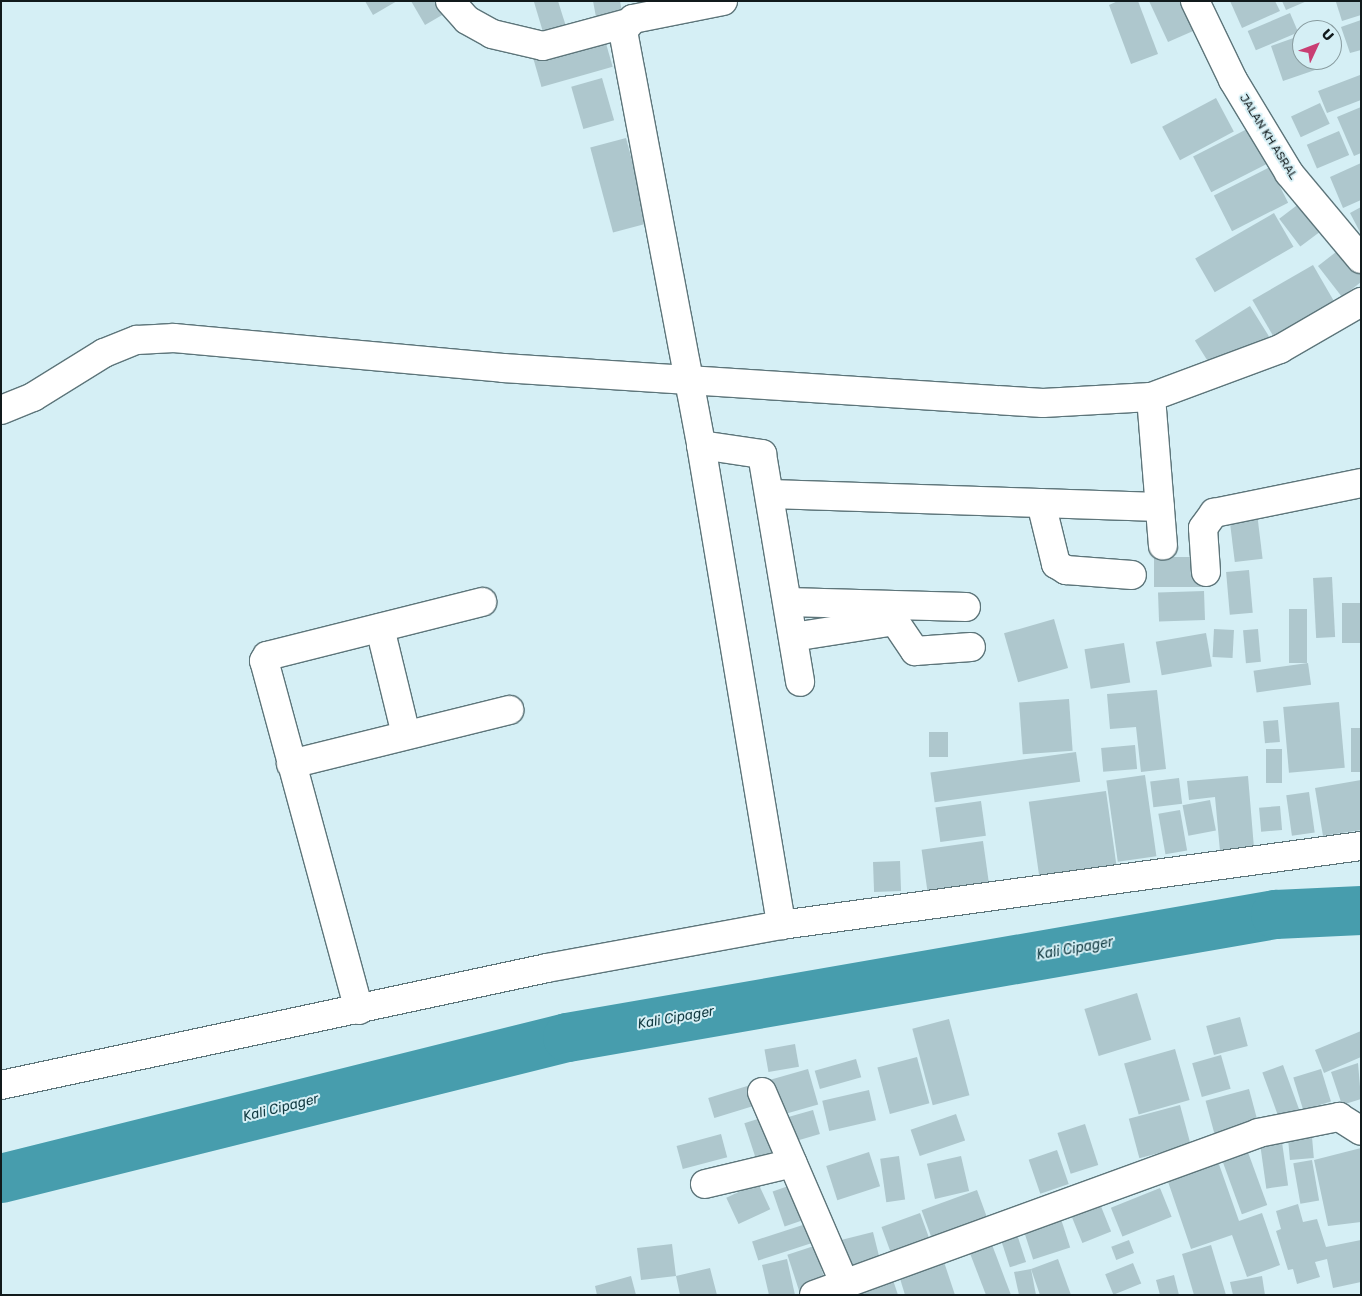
<!DOCTYPE html>
<style>
body{margin:0}
#map{position:relative;width:1362px;height:1296px;overflow:hidden;background:#d5eff5;font-family:Rubik,sans-serif}
div>[style]{position:absolute}
.river>*{height:49px;margin:-24.5px;padding:0 24.5px;transform-origin:24.5px;border-radius:24.5px;background:#479dad}
.building>*{inset:0;background:#aec7cd;transform-origin:0 0}
.roads{filter:drop-shadow(1px 0 #5d757a) drop-shadow(-1px 0 #5d757a) drop-shadow(0 1px #5d757a) drop-shadow(0 -1px #5d757a)}
.minor>*{height:28px;margin:-14px;padding:0 14px;transform-origin:14px;border-radius:14px;background:#fff}
span{translate:-50% -50%;white-space:nowrap;text-align:center;line-height:1.15;-webkit-text-stroke:4px #d5eff5;paint-order:stroke}
.street-label{font-size:12px;color:#111a1c}
.water-label{font-size:14px;color:#133b42;font-style:italic}
.frame{position:absolute;inset:0;border:2px solid #111a1c;pointer-events:none}
.north{position:absolute;left:1292px;top:20px;width:50px;height:50px;box-sizing:border-box;background:#d5eff5;border:1px solid #879a9e;border-radius:50%;rotate:47deg;font-size:14px;font-weight:700;line-height:20px;text-align:center;color:#111a1c}
.north::after{content:'';display:block;margin:auto;width:18px;height:22px;background:#c93e73;clip-path:polygon(50% 0,100% 100%,50% 72%,0 100%)}
</style>
<div id="map">
<div class="river">
<div style="left:1px;top:1178px;width:583px;rotate:-13.99deg"></div>
<div style="left:567px;top:1037px;width:719px;rotate:-9.86deg"></div>
<div style="left:1275px;top:914px;width:86px;rotate:-2.7deg"></div>
</div>
<div class="building">
<div style="clip-path:polygon(365px 1px,397px 1px,373px 15px)"></div>
<div style="clip-path:polygon(411px 1px,443px 1px,449px 11px,425px 25px)"></div>
<div style="clip-path:polygon(558px 1px,569px 36px,546px 42px,534px 2px)"></div>
<div style="clip-path:polygon(593px 1px,620px 1px,624px 23px,598px 28px)"></div>
<div style="clip-path:polygon(1118px 1px,1138px 1px,1158px 54px,1131px 64px,1109px 5px)"></div>
<div style="clip-path:polygon(1149px 1px,1187px 1px,1200px 28px,1168px 42px)"></div>
<div style="clip-path:polygon(1230px 1px,1275px 1px,1280px 11px,1242px 28px)"></div>
<div style="clip-path:polygon(1282px 1px,1307px 1px,1286px 10px)"></div>
<div style="clip-path:polygon(1361px 1px,1361px 15px,1342px 21px,1336px 2px)"></div>
<div style="left:1290px;top:13px;width:21px;height:46px;rotate:67deg"></div>
<div style="clip-path:polygon(1361px 20px,1361px 50px,1350px 53px,1341px 27px)"></div>
<div style="left:603px;top:33px;width:35px;height:74px;rotate:74deg"></div>
<div style="clip-path:polygon(1302px 35px,1302px 60px,1315px 60px,1318px 69px,1283px 81px,1271px 46px)"></div>
<div style="clip-path:polygon(1360px 75px,1361px 100px,1327px 113px,1318px 91px)"></div>
<div style="left:602px;top:78px;width:44px;height:32px;rotate:74deg"></div>
<div style="left:1216px;top:98px;width:38px;height:61px;rotate:62deg"></div>
<div style="left:1320px;top:103px;width:23px;height:32px;rotate:65deg"></div>
<div style="clip-path:polygon(1361px 107px,1361px 153px,1354px 156px,1337px 117px)"></div>
<div style="left:1251px;top:127px;width:40px;height:65px;rotate:63deg"></div>
<div style="left:1339px;top:131px;width:26px;height:35px;rotate:67deg"></div>
<div style="left:626px;top:138px;width:88px;height:37px;rotate:75deg"></div>
<div style="clip-path:polygon(1361px 163px,1361px 200px,1343px 208px,1330px 177px)"></div>
<div style="left:1270px;top:167px;width:40px;height:63px;rotate:63deg"></div>
<div style="left:1300px;top:203px;width:35px;height:26px;rotate:53deg"></div>
<div style="clip-path:polygon(1361px 207px,1361px 234px,1350px 213px)"></div>
<div style="left:1274px;top:213px;width:39px;height:91px;rotate:60deg"></div>
<div style="clip-path:polygon(1345px 245px,1361px 265px,1361px 282px,1342px 297px,1318px 266px)"></div>
<div style="left:1313px;top:265px;width:42px;height:70px;rotate:60deg"></div>
<div style="left:1250px;top:306px;width:36px;height:65px;rotate:58deg"></div>
<div style="left:1257px;top:513px;width:46px;height:28px;rotate:83deg"></div>
<div style="left:1154px;top:557px;width:47px;height:30px"></div>
<div style="left:1249px;top:570px;width:43px;height:23px;rotate:85deg"></div>
<div style="left:1332px;top:577px;width:60px;height:19px;rotate:87deg"></div>
<div style="left:1204px;top:591px;width:29px;height:46px;rotate:88deg"></div>
<div style="left:1342px;top:603px;width:19px;height:40px"></div>
<div style="left:1289px;top:609px;width:18px;height:54px"></div>
<div style="left:1054px;top:619px;width:51px;height:52px;rotate:74deg"></div>
<div style="left:1214px;top:629px;width:20px;height:28px;rotate:3deg"></div>
<div style="left:1258px;top:629px;width:33px;height:15px;rotate:85deg"></div>
<div style="left:1206px;top:633px;width:34px;height:51px;rotate:80deg"></div>
<div style="left:1124px;top:643px;width:40px;height:40px;rotate:81deg"></div>
<div style="left:1308px;top:663px;width:22px;height:55px;rotate:82deg"></div>
<div style="clip-path:polygon(1157px 690px,1166px 769px,1141px 772px,1136px 727px,1110px 729px,1107px 694px)"></div>
<div style="left:1069px;top:699px;width:52px;height:50px;rotate:86deg"></div>
<div style="left:1339px;top:702px;width:66px;height:56px;rotate:85deg"></div>
<div style="left:1278px;top:720px;width:22px;height:15px;rotate:85deg"></div>
<div style="left:1351px;top:728px;width:10px;height:44px"></div>
<div style="left:929px;top:732px;width:19px;height:25px"></div>
<div style="left:1135px;top:745px;width:24px;height:34px;rotate:85deg"></div>
<div style="left:1266px;top:749px;width:16px;height:34px"></div>
<div style="left:1076px;top:752px;width:30px;height:147px;rotate:82deg"></div>
<div style="left:1145px;top:775px;width:82px;height:39px;rotate:82deg"></div>
<div style="clip-path:polygon(1248px 776px,1254px 848px,1220px 851px,1215px 797px,1189px 800px,1187px 781px)"></div>
<div style="left:1179px;top:778px;width:26px;height:29px;rotate:83deg"></div>
<div style="clip-path:polygon(1361px 780px,1361px 830px,1323px 836px,1315px 788px)"></div>
<div style="left:1106px;top:791px;width:84px;height:78px;rotate:82deg"></div>
<div style="left:1309px;top:792px;width:41px;height:23px;rotate:82deg"></div>
<div style="left:1210px;top:800px;width:31px;height:28px;rotate:79deg"></div>
<div style="left:981px;top:801px;width:35px;height:46px;rotate:82deg"></div>
<div style="left:1280px;top:806px;width:24px;height:21px;rotate:85deg"></div>
<div style="left:1180px;top:810px;width:41px;height:22px;rotate:80deg"></div>
<div style="left:983px;top:841px;width:55px;height:62px;rotate:82deg"></div>
<div style="left:900px;top:861px;width:30px;height:27px;rotate:88deg"></div>
<div style="left:1137px;top:993px;width:49px;height:55px;rotate:73deg"></div>
<div style="left:1240px;top:1017px;width:30px;height:35px;rotate:75deg"></div>
<div style="left:949px;top:1019px;width:79px;height:38px;rotate:75deg"></div>
<div style="clip-path:polygon(1361px 1031px,1361px 1057px,1324px 1073px,1315px 1050px)"></div>
<div style="left:795px;top:1044px;width:23px;height:31px;rotate:80deg"></div>
<div style="left:1175px;top:1049px;width:53px;height:53px;rotate:74deg"></div>
<div style="left:1221px;top:1055px;width:35px;height:30px;rotate:74deg"></div>
<div style="left:917px;top:1057px;width:48px;height:41px;rotate:75deg"></div>
<div style="left:856px;top:1059px;width:19px;height:43px;rotate:74deg"></div>
<div style="clip-path:polygon(1358px 1063px,1361px 1099px,1342px 1105px,1331px 1072px)"></div>
<div style="left:1283px;top:1065px;width:47px;height:22px;rotate:70deg"></div>
<div style="left:808px;top:1069px;width:37px;height:41px;rotate:74deg"></div>
<div style="left:1321px;top:1069px;width:34px;height:29px;rotate:73deg"></div>
<div style="left:757px;top:1083px;width:21px;height:51px;rotate:73deg"></div>
<div style="left:1249px;top:1089px;width:38px;height:45px;rotate:75deg"></div>
<div style="left:869px;top:1090px;width:31px;height:48px;rotate:77deg"></div>
<div style="left:1180px;top:1105px;width:41px;height:53px;rotate:75deg"></div>
<div style="left:813px;top:1110px;width:25px;height:33px;rotate:74deg"></div>
<div style="left:956px;top:1114px;width:28px;height:48px;rotate:71deg"></div>
<div style="left:770px;top:1115px;width:41px;height:27px;rotate:72deg"></div>
<div style="left:1085px;top:1124px;width:43px;height:29px;rotate:72deg"></div>
<div style="left:721px;top:1134px;width:24px;height:46px;rotate:75deg"></div>
<div style="left:1312px;top:1137px;width:21px;height:24px;rotate:85deg"></div>
<div style="left:1282px;top:1142px;width:44px;height:22px;rotate:82deg"></div>
<div style="left:1245px;top:1144px;width:65px;height:27px;rotate:70deg"></div>
<div style="clip-path:polygon(1361px 1148px,1361px 1222px,1328px 1226px,1314px 1160px)"></div>
<div style="left:1057px;top:1150px;width:36px;height:30px;rotate:71deg"></div>
<div style="left:869px;top:1152px;width:36px;height:45px;rotate:72deg"></div>
<div style="clip-path:polygon(1215px 1153px,1239px 1221px,1262px 1213px,1280px 1265px,1247px 1277px,1232px 1235px,1191px 1249px,1164px 1170px)"></div>
<div style="left:899px;top:1156px;width:44px;height:19px;rotate:82deg"></div>
<div style="left:961px;top:1156px;width:36px;height:35px;rotate:77deg"></div>
<div style="left:1312px;top:1160px;width:41px;height:19px;rotate:80deg"></div>
<div style="left:800px;top:1182px;width:37px;height:29px;rotate:71deg"></div>
<div style="left:758px;top:1183px;width:29px;height:35px;rotate:65deg"></div>
<div style="left:1160px;top:1188px;width:31px;height:53px;rotate:68deg"></div>
<div style="left:977px;top:1190px;width:33px;height:59px;rotate:70deg"></div>
<div style="left:1098px;top:1199px;width:35px;height:31px;rotate:68deg"></div>
<div style="clip-path:polygon(1298px 1204px,1303px 1222px,1317px 1219px,1326px 1247px,1361px 1240px,1361px 1282px,1333px 1288px,1327px 1259px,1315px 1262px,1320px 1277px,1297px 1284px,1293px 1269px,1288px 1270px,1276px 1231px,1281px 1229px,1276px 1211px)"></div>
<div style="left:920px;top:1213px;width:33px;height:41px;rotate:70deg"></div>
<div style="left:1060px;top:1216px;width:33px;height:39px;rotate:72deg"></div>
<div style="left:812px;top:1222px;width:20px;height:63px;rotate:72deg"></div>
<div style="left:1014px;top:1225px;width:39px;height:17px;rotate:72deg"></div>
<div style="left:873px;top:1232px;width:30px;height:37px;rotate:76deg"></div>
<div style="clip-path:polygon(988px 1234px,1011px 1295px,986px 1295px,966px 1243px)"></div>
<div style="left:1129px;top:1240px;width:14px;height:19px;rotate:69deg"></div>
<div style="clip-path:polygon(672px 1244px,676px 1276px,710px 1268px,717px 1295px,680px 1295px,676px 1276px,641px 1280px,637px 1248px)"></div>
<div style="clip-path:polygon(1211px 1245px,1226px 1295px,1194px 1295px,1182px 1254px)"></div>
<div style="left:814px;top:1246px;width:41px;height:28px;rotate:72deg"></div>
<div style="clip-path:polygon(787px 1259px,795px 1295px,769px 1295px,762px 1265px)"></div>
<div style="clip-path:polygon(943px 1259px,955px 1295px,905px 1295px,898px 1272px)"></div>
<div style="clip-path:polygon(1058px 1259px,1071px 1295px,1040px 1295px,1031px 1269px)"></div>
<div style="left:1133px;top:1263px;width:22px;height:30px;rotate:68deg"></div>
<div style="clip-path:polygon(1031px 1269px,1036px 1295px,1019px 1295px,1014px 1272px)"></div>
<div style="clip-path:polygon(891px 1274px,898px 1295px,845px 1295px)"></div>
<div style="clip-path:polygon(1174px 1275px,1179px 1295px,1160px 1295px,1156px 1280px)"></div>
<div style="clip-path:polygon(631px 1276px,636px 1295px,597px 1295px,595px 1286px)"></div>
<div style="clip-path:polygon(1262px 1276px,1265px 1295px,1233px 1295px,1230px 1282px)"></div>
</div>
<div class="roads">
<div class="minor">
<div style="left:450px;top:1px;width:25px;rotate:48deg"></div>
<div style="left:467px;top:20px;width:29px;rotate:29deg"></div>
<div style="left:492px;top:34px;width:52px;rotate:13.2deg"></div>
<div style="left:543px;top:46px;width:88px;rotate:-15.1deg"></div>
<div style="left:723px;top:1px;width:92px;rotate:168.7deg"></div>
<div style="left:633px;top:19px;width:16px;rotate:130deg"></div>
<div style="left:623px;top:31px;width:421px;rotate:79.3deg"></div>
<div style="left:701px;top:445px;width:487px;rotate:80.5deg"></div>
<div style="left:1195px;top:1px;width:88px;rotate:64.3deg"></div>
<div style="left:1233px;top:80px;width:109px;rotate:58.9deg"></div>
<div style="left:1289px;top:173px;width:112px;rotate:50.1deg"></div>
<div style="left:1151px;top:397px;width:149px;rotate:85.4deg"></div>
<div style="left:1px;top:410px;width:35px;rotate:-22deg"></div>
<div style="left:33px;top:397px;width:84px;rotate:-31.8deg"></div>
<div style="left:104px;top:353px;width:35px;rotate:-22deg"></div>
<div style="left:137px;top:340px;width:37px;rotate:-3deg"></div>
<div style="left:174px;top:338px;width:330px;rotate:5.2deg"></div>
<div style="left:503px;top:368px;width:541px;rotate:3.71deg"></div>
<div style="left:1043px;top:403px;width:108px;rotate:-3.2deg"></div>
<div style="left:1151px;top:397px;width:138px;rotate:-20.4deg"></div>
<div style="left:1280px;top:349px;width:94px;rotate:-30.1deg"></div>
<div style="left:701px;top:445px;width:62px;rotate:8.4deg"></div>
<div style="left:762px;top:454px;width:231px;rotate:80.5deg"></div>
<div style="left:770px;top:494px;width:390px;rotate:1.9deg"></div>
<div style="left:1041px;top:503px;width:63px;rotate:76.2deg"></div>
<div style="left:1056px;top:564px;width:12px;rotate:31deg"></div>
<div style="left:1066px;top:570px;width:66px;rotate:4.3deg"></div>
<div style="left:1206px;top:572px;width:44px;rotate:-93.9deg"></div>
<div style="left:1203px;top:528px;width:19px;rotate:-54deg"></div>
<div style="left:1214px;top:513px;width:150px;rotate:-11.5deg"></div>
<div style="left:788px;top:602px;width:178px;rotate:1.6deg"></div>
<div style="left:380px;top:628px;width:110px;rotate:76.3deg"></div>
<div style="left:793px;top:637px;width:97px;rotate:-8.9deg"></div>
<div style="left:889px;top:622px;width:7px;rotate:8deg"></div>
<div style="left:896px;top:623px;width:34px;rotate:56deg"></div>
<div style="left:915px;top:651px;width:56px;rotate:-4.1deg"></div>
<div style="left:291px;top:764px;width:225px;rotate:-13.9deg"></div>
<div style="left:359px;top:1010px;width:362px;rotate:-105.2deg"></div>
<div style="left:264px;top:661px;width:6px;rotate:-59deg"></div>
<div style="left:267px;top:656px;width:222px;rotate:-14.1deg"></div>
<div style="left:1px;top:1085px;width:558px;rotate:-12.09deg"></div>
<div style="left:547px;top:968px;width:238px;rotate:-10.4deg"></div>
<div style="left:781px;top:925px;width:585px;rotate:-7.76deg"></div>
<div style="left:762px;top:1092px;width:205px;rotate:66.7deg"></div>
<div style="left:705px;top:1184px;width:90px;rotate:-13.4deg"></div>
<div style="left:814px;top:1295px;width:473px;rotate:-20deg"></div>
<div style="left:1258px;top:1133px;width:83px;rotate:-11.2deg"></div>
<div style="left:1339px;top:1117px;width:26px;rotate:32deg"></div>
</div>
</div>
<div class="street-label">
<span style="left:1268px;top:137px;rotate:58deg">JALAN KH ASRAL</span>
</div>
<div class="water-label">
<span style="left:1075px;top:949px;rotate:-10deg">Kali Cipager</span>
<span style="left:676px;top:1018px;rotate:-10deg">Kali Cipager</span>
<span style="left:281px;top:1108px;rotate:-14deg">Kali Cipager</span>
</div>
<div class="frame"></div>
<div class="north">U</div>
</div>
